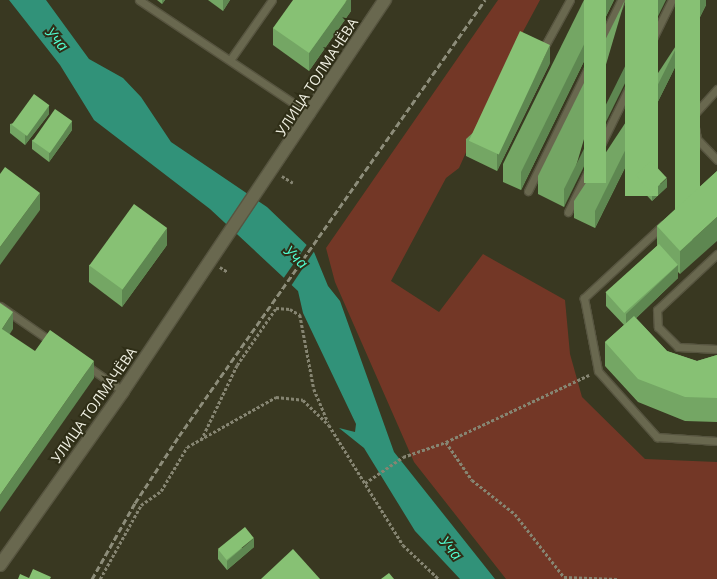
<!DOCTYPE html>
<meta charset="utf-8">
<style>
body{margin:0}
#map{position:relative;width:717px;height:579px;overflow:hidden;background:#393821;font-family:"Open Sans",sans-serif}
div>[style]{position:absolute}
.green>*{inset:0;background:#733726}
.water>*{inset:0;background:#319279}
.pier>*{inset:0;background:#393821}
.path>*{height:2.5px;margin-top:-1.25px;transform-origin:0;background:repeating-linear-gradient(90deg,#868572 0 3px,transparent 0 5px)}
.roads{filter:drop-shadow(1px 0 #575540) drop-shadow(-1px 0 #575540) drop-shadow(0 1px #575540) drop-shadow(0 -1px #575540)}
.lane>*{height:7px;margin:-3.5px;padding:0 3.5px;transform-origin:3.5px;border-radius:3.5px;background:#69684f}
.secondary>*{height:12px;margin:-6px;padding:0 6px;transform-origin:6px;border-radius:6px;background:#69684f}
.rail>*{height:3px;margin-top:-1.5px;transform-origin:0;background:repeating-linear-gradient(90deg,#8d8d7a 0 6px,transparent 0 9px)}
.wall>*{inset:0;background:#74a664}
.shaded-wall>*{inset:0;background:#5e8751}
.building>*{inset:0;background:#87c174;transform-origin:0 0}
span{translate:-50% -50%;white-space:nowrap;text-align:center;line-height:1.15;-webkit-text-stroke:4px #2f2e17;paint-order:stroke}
.street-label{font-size:14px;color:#efefe1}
.water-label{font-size:15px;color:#50fcd1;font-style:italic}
</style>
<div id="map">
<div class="green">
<div style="clip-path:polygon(498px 0,540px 0,505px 65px,459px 168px,446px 178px,391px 281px,439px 312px,483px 254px,565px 300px,570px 354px,582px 397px,645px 459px,717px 462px,717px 579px,506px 579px,414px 462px,335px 282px,326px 248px)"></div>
</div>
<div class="water">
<div style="clip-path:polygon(9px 0,46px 0,89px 59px,123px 78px,141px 97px,171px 142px,267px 207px,314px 252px,328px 286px,340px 301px,394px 452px,495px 579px,460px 579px,415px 531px,364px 448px,339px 428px,355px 432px,356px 424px,303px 313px,298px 291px,210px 209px,94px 120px,60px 65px)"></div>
</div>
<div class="pier">
<div style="clip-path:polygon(308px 243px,315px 250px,291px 286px,283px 279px)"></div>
</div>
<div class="path">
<div style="left:282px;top:176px;width:13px;rotate:32deg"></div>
<div style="left:220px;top:267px;width:9px;rotate:32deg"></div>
<div style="left:201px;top:440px;width:83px;rotate:-64.4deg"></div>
<div style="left:237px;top:365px;width:69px;rotate:-55.6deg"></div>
<div style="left:276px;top:308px;width:14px;rotate:4deg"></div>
<div style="left:290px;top:309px;width:12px;rotate:31deg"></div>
<div style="left:300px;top:315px;width:75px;rotate:79.3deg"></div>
<div style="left:314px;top:389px;width:36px;rotate:67deg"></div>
<div style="left:446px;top:442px;width:46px;rotate:55.6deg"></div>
<div style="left:472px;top:480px;width:55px;rotate:38.3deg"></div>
<div style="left:515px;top:514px;width:80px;rotate:52.1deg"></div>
<div style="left:564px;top:577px;width:53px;rotate:2.2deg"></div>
<div style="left:365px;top:483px;width:46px;rotate:-34.4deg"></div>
<div style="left:403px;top:457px;width:46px;rotate:-19.2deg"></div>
<div style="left:446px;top:442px;width:158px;rotate:-25.1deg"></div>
<div style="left:100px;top:579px;width:85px;rotate:-61deg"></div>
<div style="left:141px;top:505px;width:24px;rotate:-35deg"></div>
<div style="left:161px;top:491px;width:51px;rotate:-59.4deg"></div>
<div style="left:187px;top:447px;width:102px;rotate:-29.3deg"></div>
<div style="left:276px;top:397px;width:27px;rotate:6deg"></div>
<div style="left:303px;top:400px;width:36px;rotate:44deg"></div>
<div style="left:329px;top:425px;width:141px;rotate:58.3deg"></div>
<div style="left:403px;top:545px;width:50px;rotate:43.4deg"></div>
</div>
<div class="roads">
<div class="lane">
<div style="left:139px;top:0;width:206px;rotate:33.7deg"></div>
<div style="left:542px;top:51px;width:58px;rotate:-61.2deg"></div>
<div style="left:230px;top:60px;width:73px;rotate:-55deg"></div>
<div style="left:717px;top:89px;width:36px;rotate:132deg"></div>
<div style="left:693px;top:116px;width:23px;rotate:80deg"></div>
<div style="left:697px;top:139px;width:29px;rotate:46deg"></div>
<div style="left:528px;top:191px;width:212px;rotate:-64deg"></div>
<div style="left:568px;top:212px;width:236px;rotate:-63.9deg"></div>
<div style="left:663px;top:225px;width:108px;rotate:137.3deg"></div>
<div style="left:584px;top:298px;width:74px;rotate:79.1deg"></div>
<div style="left:598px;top:371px;width:89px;rotate:48.2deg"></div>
<div style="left:657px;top:437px;width:60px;rotate:3.8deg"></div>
<div style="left:717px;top:254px;width:82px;rotate:137deg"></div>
<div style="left:657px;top:310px;width:17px;rotate:87deg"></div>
<div style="left:658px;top:327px;width:28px;rotate:45deg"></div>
<div style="left:678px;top:347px;width:39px;rotate:3deg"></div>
<div style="left:0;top:306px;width:63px;rotate:34.7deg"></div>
<div style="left:87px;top:366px;width:44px;rotate:34.8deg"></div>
</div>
<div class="secondary">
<div style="left:0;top:565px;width:213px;rotate:-54.7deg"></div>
<div style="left:123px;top:391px;width:471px;rotate:-56.2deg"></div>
</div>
</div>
<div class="rail">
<div style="left:92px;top:579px;width:87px;rotate:-60.5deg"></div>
<div style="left:135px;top:503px;width:80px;rotate:-56.7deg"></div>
<div style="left:179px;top:436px;width:533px;rotate:-54.94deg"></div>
</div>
<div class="wall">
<div style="clip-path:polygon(157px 0,165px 0,162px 4px)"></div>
<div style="clip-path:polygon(208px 0,230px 0,223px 11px)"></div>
<div style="clip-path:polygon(351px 0,351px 11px,309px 71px,273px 45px,273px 28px)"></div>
<div style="clip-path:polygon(584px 0,614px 0,521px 190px,503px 182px,503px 164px)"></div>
<div style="clip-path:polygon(625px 0,564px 207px,538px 194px,538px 176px)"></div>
<div style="clip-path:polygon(706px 0,706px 5px,595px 228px,574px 218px,574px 201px)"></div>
<div style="clip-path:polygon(550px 63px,497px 171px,466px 156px,466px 139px)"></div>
<div style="clip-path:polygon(49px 114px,25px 145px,10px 133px,10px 124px)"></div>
<div style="clip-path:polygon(72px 130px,49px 162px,32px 149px,32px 140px)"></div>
<div style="clip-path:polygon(717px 171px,680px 274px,678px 272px,678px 278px,636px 318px,667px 351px,697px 361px,717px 355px,717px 422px,685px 421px,638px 402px,605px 366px,605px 342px,624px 325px,606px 306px,606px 293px,657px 246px,657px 226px)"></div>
<div style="clip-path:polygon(636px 175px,667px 187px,652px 201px,636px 184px)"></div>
<div style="clip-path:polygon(167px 245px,122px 307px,89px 282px,89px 265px)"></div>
<div style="clip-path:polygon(254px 547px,227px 570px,218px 559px,218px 550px)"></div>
</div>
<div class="shaded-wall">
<div style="clip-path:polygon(162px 0,165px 0,162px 4px)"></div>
<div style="clip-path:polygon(223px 0,230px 0,223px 11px)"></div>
<div style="clip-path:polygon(347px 0,351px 0,351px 11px,309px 71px,309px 53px)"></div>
<div style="clip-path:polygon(606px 0,614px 0,521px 190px,521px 172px)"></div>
<div style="clip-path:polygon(658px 0,666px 0,564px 207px,564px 189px)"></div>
<div style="clip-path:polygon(700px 0,706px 0,706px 5px,595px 228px,595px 211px)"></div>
<div style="clip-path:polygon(550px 45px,550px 63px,497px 171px,497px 154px)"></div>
<div style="clip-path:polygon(49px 105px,49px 114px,25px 145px,25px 136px)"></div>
<div style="clip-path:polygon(72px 121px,72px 130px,49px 162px,49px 153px)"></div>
<div style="clip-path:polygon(667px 178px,667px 187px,652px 201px,652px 192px)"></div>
<div style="clip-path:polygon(40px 193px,40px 210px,0 265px,0 247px)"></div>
<div style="clip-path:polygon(717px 217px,717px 241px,680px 274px,680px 251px)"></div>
<div style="clip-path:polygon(167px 228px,167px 245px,122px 307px,122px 290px)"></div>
<div style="clip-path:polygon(678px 265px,678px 278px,626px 328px,626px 314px)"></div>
<div style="clip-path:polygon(13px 312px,13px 329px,2px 346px,2px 329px)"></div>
<div style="clip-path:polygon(94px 361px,94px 378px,0 512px,0 495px)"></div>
<div style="clip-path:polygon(254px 538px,254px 547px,227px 570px,227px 561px)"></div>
</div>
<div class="building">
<div style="clip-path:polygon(293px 0,347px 0,309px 53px,273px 28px)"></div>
<div style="left:584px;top:0;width:22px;height:183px"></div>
<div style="left:625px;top:0;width:33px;height:196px"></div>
<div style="left:675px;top:0;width:25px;height:225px"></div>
<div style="left:520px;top:31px;width:33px;height:121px;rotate:25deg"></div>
<div style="left:34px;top:94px;width:19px;height:38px;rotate:36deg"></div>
<div style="left:55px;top:109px;width:21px;height:39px;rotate:35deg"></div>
<div style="left:651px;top:161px;width:23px;height:21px;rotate:47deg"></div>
<div style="clip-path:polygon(5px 167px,40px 193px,0 247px,0 174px)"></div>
<div style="clip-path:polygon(717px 171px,717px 217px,680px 251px,657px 226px)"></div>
<div style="left:134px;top:204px;width:41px;height:76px;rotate:36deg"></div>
<div style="left:659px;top:244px;width:28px;height:72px;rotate:48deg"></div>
<div style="clip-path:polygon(0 303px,13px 312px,2px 329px,35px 351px,50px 330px,94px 361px,0 495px)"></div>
<div style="clip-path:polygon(634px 316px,667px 351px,697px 361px,717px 355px,717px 398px,685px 397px,638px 379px,605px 342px)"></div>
<div style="left:245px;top:527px;width:14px;height:35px;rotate:51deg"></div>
<div style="clip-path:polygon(293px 549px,320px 579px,261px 579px)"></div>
<div style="clip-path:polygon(33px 569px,51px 577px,50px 579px,18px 579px,20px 574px,29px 578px)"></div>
<div style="clip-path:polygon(389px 573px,394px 579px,381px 579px)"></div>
</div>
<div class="street-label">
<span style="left:317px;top:77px;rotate:-57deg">УЛИЦА ТОЛМАЧЁВА</span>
<span style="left:94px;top:405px;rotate:-55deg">УЛИЦА ТОЛМАЧЁВА</span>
</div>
<div class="water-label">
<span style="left:57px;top:39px;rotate:49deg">Уча</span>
<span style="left:296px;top:257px;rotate:43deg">Уча</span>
<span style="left:451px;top:548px;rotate:50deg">Уча</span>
</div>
</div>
